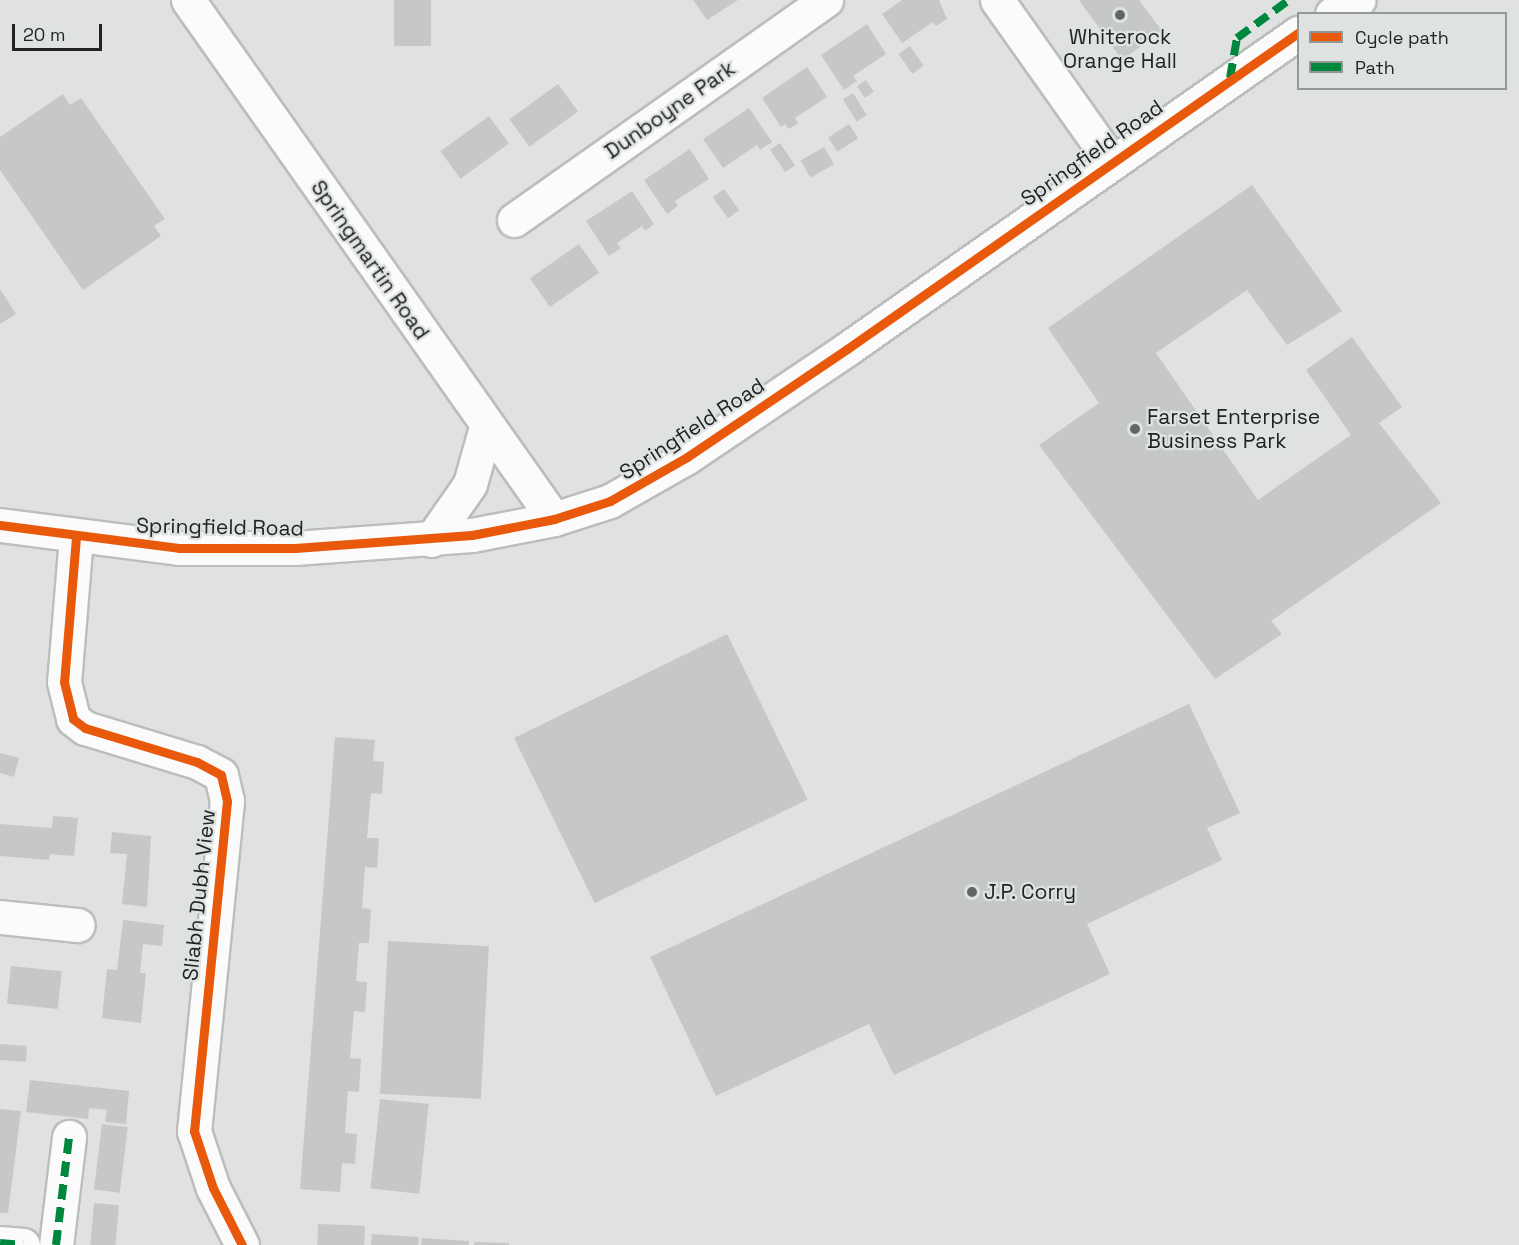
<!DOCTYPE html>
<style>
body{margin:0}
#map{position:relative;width:1519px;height:1245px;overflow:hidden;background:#dfe2e1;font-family:"Space Grotesk",sans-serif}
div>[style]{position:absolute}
.building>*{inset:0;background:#c6c8c8;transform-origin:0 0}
.roads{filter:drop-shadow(2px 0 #bbbebd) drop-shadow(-2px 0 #bbbebd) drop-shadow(0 2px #bbbebd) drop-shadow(0 -2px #bbbebd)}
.minor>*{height:33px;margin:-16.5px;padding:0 16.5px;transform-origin:16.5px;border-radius:16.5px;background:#fafbfa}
.tertiary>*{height:33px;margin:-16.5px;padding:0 16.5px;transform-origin:16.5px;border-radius:16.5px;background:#fafbfa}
.trunk>*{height:33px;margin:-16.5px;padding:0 16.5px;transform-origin:16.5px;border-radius:16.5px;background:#fafbfa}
.quiet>*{height:8px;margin-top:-4px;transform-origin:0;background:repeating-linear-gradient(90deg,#00873e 0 15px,transparent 0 23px)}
.cycleway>*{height:9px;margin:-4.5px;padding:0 4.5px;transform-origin:4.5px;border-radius:4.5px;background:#e8590c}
.dots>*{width:16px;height:16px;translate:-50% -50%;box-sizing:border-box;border:3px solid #dee3e2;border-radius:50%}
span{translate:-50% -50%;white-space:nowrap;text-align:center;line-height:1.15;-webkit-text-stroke:4.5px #dee3e2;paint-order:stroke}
.poi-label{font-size:21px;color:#222423}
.left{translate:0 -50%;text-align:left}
.street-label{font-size:21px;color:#222423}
.legend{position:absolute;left:1297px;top:12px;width:210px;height:78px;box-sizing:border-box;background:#dee3e2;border:2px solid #939796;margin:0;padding:8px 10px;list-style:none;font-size:18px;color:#222423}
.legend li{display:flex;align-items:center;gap:12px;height:30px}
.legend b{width:30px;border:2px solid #939796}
.scale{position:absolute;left:12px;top:24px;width:90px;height:27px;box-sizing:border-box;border:3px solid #222423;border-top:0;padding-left:8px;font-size:18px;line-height:21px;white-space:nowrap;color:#222423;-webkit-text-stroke:4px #dee3e2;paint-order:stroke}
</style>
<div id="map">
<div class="building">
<div style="left:394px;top:0;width:37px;height:46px"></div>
<div style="clip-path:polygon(693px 0,738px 0,707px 20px)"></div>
<div style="clip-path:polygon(902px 0,939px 0,947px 19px,936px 26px,933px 22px,902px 43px,882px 14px)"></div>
<div style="clip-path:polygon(1079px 0,1139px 0,1162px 31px,1122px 60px)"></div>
<div style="clip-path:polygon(867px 24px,886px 54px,853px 76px,857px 81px,844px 90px,821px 55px)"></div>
<div style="left:910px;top:46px;width:24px;height:14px;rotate:55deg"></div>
<div style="clip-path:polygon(807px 67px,827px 97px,795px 118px,798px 123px,789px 129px,785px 124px,781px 127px,762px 98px)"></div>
<div style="left:866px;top:80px;width:14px;height:11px;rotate:56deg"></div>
<div style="left:558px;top:84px;width:34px;height:60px;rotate:54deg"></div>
<div style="left:853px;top:93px;width:26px;height:12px;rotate:58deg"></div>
<div style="clip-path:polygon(63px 94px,70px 105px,81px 98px,165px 219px,154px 226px,161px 236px,83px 290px,0 170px,0 137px)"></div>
<div style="clip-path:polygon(749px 108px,772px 142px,760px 150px,757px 145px,723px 168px,703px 139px)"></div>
<div style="left:489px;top:116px;width:34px;height:60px;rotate:54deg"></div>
<div style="left:849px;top:124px;width:17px;height:25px;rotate:57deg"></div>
<div style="left:780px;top:143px;width:27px;height:12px;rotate:56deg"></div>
<div style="left:824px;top:147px;width:20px;height:27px;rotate:60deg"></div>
<div style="clip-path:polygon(690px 149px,709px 179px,675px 201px,678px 206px,667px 214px,644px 180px)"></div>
<div style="clip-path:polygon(1252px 185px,1342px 311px,1287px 345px,1247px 290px,1156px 353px,1258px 500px,1351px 435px,1306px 370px,1352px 337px,1402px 407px,1379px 423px,1441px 503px,1271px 621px,1282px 634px,1215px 679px,1039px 445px,1099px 403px,1048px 328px)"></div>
<div style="left:724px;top:189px;width:26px;height:14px;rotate:54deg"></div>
<div style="clip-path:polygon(632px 191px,654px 224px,645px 231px,642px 226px,617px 243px,621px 248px,609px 256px,586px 221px)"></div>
<div style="left:579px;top:244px;width:35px;height:60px;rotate:55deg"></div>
<div style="clip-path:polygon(0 289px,16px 314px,0 324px)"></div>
<div style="left:727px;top:634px;width:184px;height:237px;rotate:64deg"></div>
<div style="clip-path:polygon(1189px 704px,1240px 813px,1207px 828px,1222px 860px,1087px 924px,1110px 974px,894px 1075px,869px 1024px,716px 1096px,650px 957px)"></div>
<div style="clip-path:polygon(335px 737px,375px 740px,373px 761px,384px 762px,382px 794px,371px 793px,367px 838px,379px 838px,377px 868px,365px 867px,362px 908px,371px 909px,369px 943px,359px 943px,356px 981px,367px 982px,365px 1012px,354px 1011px,350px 1058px,361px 1059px,359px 1092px,348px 1091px,345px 1133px,357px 1134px,355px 1164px,342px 1163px,340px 1192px,300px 1189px)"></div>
<div style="clip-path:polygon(0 753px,19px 758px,14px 777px,0 773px)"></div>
<div style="clip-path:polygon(53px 816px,78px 818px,74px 856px,50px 854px,49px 860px,0 856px,0 824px,52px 828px)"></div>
<div style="clip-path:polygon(112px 832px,151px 836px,147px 907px,122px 904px,127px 854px,110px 853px)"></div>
<div style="clip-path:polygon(123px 920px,164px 925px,162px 946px,143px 944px,140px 973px,146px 973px,141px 1023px,102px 1018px,107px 969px,117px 970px)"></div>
<div style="left:388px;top:941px;width:101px;height:153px;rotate:3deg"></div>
<div style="left:11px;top:966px;width:51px;height:38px;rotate:6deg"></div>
<div style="left:0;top:1044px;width:27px;height:16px;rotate:4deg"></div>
<div style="clip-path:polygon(30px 1080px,129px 1091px,126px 1124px,105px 1122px,107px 1110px,89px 1108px,88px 1119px,26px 1112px)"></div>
<div style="left:380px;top:1099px;width:49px;height:90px;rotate:6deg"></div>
<div style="clip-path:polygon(0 1109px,21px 1111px,8px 1213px,0 1213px)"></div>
<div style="left:102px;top:1124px;width:26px;height:66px;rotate:7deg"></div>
<div style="left:94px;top:1203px;width:25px;height:42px;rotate:5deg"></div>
<div style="left:318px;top:1224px;width:47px;height:21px;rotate:2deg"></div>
<div style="clip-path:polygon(372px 1234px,419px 1237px,418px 1245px,371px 1245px)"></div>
<div style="clip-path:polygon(422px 1238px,469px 1241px,469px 1245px,421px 1245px)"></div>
<div style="clip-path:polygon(475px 1242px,509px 1243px,509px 1245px,474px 1245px)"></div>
</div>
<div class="roads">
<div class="minor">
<div style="left:997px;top:0;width:197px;rotate:54.7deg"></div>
<div style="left:514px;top:220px;width:382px;rotate:-35.2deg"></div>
<div style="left:76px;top:537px;width:145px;rotate:94.7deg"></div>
<div style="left:64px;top:682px;width:38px;rotate:76deg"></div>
<div style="left:73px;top:719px;width:15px;rotate:37deg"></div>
<div style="left:85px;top:728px;width:117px;rotate:16.9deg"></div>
<div style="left:197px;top:762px;width:27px;rotate:28deg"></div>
<div style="left:221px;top:775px;width:27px;rotate:77deg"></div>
<div style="left:227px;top:801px;width:332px;rotate:95.7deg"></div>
<div style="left:194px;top:1131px;width:60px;rotate:71.6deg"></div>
<div style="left:213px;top:1188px;width:64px;rotate:63deg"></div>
<div style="left:0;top:917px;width:78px;rotate:5.9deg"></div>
<div style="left:0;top:1243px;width:23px;rotate:5deg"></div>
<div style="left:56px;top:1245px;width:109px;rotate:-83.1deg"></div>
</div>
<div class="tertiary">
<div style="left:188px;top:0;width:635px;rotate:54.81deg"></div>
<div style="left:431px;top:540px;width:68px;rotate:-55.1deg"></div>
<div style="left:470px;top:484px;width:59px;rotate:-74.3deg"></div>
</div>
<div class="trunk">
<div style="left:1332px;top:14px;width:30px;rotate:-28deg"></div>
<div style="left:0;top:525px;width:180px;rotate:7.3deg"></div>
<div style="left:179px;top:548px;width:116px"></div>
<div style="left:295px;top:548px;width:177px;rotate:-4.2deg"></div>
<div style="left:472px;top:535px;width:84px;rotate:-11deg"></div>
<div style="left:554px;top:519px;width:59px;rotate:-17.8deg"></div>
<div style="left:610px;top:501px;width:89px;rotate:-29.7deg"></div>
<div style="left:687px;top:457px;width:193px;rotate:-34deg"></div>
<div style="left:847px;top:349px;width:551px;rotate:-35.02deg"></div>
</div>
</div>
<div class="quiet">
<div style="left:1230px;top:78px;width:41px;rotate:-80.1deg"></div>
<div style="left:1237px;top:38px;width:64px;rotate:-36.2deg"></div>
<div style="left:0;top:1243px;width:23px;rotate:5deg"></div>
<div style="left:56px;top:1245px;width:109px;rotate:-83.1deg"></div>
</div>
<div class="cycleway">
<div style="left:0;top:525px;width:180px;rotate:7.3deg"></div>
<div style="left:179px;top:548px;width:116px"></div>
<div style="left:295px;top:548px;width:177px;rotate:-4.2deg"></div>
<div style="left:472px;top:535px;width:84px;rotate:-11deg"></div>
<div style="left:554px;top:519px;width:59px;rotate:-17.8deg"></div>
<div style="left:610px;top:501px;width:89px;rotate:-29.7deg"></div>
<div style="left:687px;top:457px;width:193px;rotate:-34deg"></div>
<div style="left:847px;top:349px;width:551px;rotate:-35.02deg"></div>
<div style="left:76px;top:537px;width:145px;rotate:94.7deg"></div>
<div style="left:64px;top:682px;width:38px;rotate:76deg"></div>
<div style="left:73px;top:719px;width:15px;rotate:37deg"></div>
<div style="left:85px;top:728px;width:117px;rotate:16.9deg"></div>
<div style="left:197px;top:762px;width:27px;rotate:28deg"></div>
<div style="left:221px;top:775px;width:27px;rotate:77deg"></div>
<div style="left:227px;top:801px;width:332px;rotate:95.7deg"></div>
<div style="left:194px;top:1131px;width:60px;rotate:71.6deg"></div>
<div style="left:213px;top:1188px;width:64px;rotate:63deg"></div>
</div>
<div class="dots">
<div style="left:1120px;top:15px;background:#646666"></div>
<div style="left:1135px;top:429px;background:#646666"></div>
<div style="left:972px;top:892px;background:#646666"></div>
</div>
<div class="poi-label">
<span style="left:1120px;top:49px">Whiterock<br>Orange Hall</span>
<span class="left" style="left:1147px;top:429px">Farset Enterprise<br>Business Park</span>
<span class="left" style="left:984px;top:892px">J.P. Corry</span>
</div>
<div class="street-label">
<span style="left:670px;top:110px;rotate:-35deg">Dunboyne Park</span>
<span style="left:1092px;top:153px;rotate:-35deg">Springfield Road</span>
<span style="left:370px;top:260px;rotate:55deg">Springmartin Road</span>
<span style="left:692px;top:429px;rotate:-33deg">Springfield Road</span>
<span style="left:220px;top:527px;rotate:1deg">Springfield Road</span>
<span style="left:199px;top:895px;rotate:-84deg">Sliabh Dubh View</span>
</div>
<ul class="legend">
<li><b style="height:8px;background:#e8590c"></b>Cycle path</li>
<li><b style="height:8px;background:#00873e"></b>Path</li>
</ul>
<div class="scale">20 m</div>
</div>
